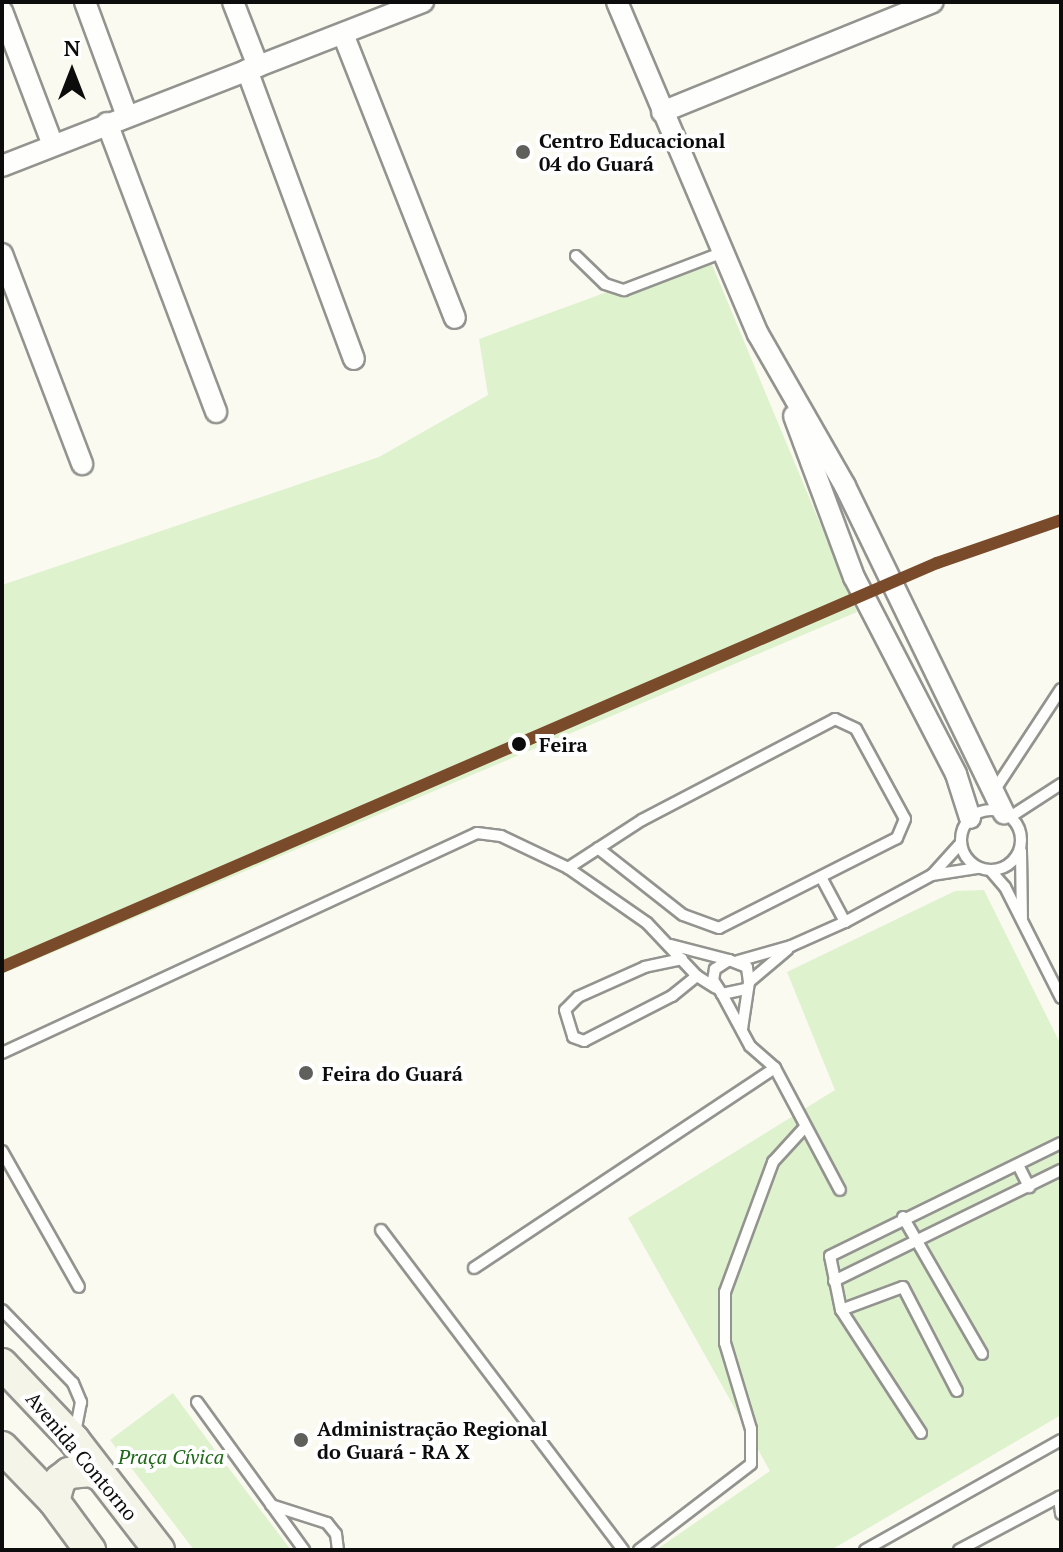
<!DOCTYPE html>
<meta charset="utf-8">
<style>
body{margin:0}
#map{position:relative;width:1063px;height:1552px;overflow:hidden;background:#fafaf0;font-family:"PT Serif",serif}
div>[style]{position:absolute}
.green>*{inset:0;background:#def2ce}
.roads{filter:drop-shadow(2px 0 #93938f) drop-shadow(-2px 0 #93938f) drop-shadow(0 2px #93938f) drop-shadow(0 -2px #93938f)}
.service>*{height:10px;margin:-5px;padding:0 5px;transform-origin:5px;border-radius:5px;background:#fefefd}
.service>.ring{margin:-5px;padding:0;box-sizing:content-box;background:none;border:10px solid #fefefd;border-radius:50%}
.minor>*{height:20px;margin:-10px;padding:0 10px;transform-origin:10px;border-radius:10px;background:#fefefd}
.secondary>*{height:30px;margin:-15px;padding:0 15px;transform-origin:15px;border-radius:15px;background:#f4f4e8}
.metro-1>*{height:12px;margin:-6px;padding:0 6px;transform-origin:6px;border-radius:6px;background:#7a4b2a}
.dots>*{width:22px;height:22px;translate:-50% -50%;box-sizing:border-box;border:4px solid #fff;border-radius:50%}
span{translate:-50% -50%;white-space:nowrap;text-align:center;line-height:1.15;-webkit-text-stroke:8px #fff;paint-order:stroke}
.poi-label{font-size:20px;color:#0c0c0c;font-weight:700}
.left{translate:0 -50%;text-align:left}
.stop-label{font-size:20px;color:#0c0c0c;font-weight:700}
.street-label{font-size:20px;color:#0c0c0c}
.park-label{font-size:20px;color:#1e6818;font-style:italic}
.frame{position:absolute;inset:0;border:4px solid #0c0c0c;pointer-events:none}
.north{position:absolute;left:32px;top:32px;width:80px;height:80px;-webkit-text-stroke:6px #fff;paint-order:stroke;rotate:0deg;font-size:22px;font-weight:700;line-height:32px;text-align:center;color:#0c0c0c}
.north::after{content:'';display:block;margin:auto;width:28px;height:36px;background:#0c0c0c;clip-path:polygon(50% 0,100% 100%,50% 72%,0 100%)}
</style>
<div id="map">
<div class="green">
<div style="clip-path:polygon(708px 255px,857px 612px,2px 974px,2px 585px,379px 457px,488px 395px,479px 339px)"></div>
<div style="clip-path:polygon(984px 890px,1061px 1045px,1061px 1415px,831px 1550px,656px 1550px,770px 1471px,628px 1218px,835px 1090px,787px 972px,955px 891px)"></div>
<div style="clip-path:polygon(173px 1393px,215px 1450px,291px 1550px,194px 1550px,110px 1440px)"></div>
</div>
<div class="roads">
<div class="service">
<div style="left:576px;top:256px;width:40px;rotate:44deg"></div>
<div style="left:605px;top:284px;width:20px;rotate:18deg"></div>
<div style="left:624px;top:290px;width:104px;rotate:-20.9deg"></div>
<div style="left:994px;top:791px;width:122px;rotate:-56.7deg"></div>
<div class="ring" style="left:961px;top:810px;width:50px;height:50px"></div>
<div style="left:1010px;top:817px;width:61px;rotate:-32.9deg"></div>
<div style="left:1021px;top:851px;width:68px;rotate:89.2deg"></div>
<div style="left:568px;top:868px;width:88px;rotate:-33deg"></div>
<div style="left:642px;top:820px;width:218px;rotate:-27.6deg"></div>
<div style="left:835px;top:719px;width:23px;rotate:25deg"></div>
<div style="left:856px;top:729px;width:102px;rotate:61.4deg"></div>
<div style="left:905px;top:819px;width:21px;rotate:113deg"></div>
<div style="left:897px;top:838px;width:199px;rotate:153.2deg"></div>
<div style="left:719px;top:928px;width:38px;rotate:-160deg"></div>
<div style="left:683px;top:915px;width:108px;rotate:-141.8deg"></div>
<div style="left:991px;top:871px;width:21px;rotate:49deg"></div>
<div style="left:1005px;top:887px;width:124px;rotate:63.2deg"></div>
<div style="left:932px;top:875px;width:47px;rotate:-8.7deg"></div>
<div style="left:821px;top:877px;width:51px;rotate:61.9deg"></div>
<div style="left:671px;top:945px;width:60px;rotate:14.5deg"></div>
<div style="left:682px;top:959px;width:38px;rotate:168deg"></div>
<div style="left:645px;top:967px;width:73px;rotate:155.9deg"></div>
<div style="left:578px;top:997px;width:18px;rotate:135deg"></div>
<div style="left:565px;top:1010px;width:28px;rotate:73deg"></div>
<div style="left:573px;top:1037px;width:12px;rotate:20deg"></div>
<div style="left:584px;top:1041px;width:99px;rotate:-27.1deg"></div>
<div style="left:672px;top:996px;width:32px;rotate:-39deg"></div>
<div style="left:738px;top:961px;width:55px;rotate:-15.8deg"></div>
<div style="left:791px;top:946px;width:59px;rotate:-24deg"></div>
<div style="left:845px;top:922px;width:99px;rotate:-28.4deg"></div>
<div style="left:932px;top:875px;width:42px;rotate:-47.9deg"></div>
<div style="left:749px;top:982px;width:50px;rotate:-40.1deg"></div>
<div style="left:722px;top:994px;width:59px;rotate:61.7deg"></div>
<div style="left:750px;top:1046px;width:33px;rotate:41deg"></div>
<div style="left:775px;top:1068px;width:138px;rotate:62deg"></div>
<div style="left:742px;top:1029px;width:48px;rotate:-81.5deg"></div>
<div style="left:749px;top:982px;width:15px;rotate:-98deg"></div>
<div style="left:747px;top:967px;width:19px;rotate:-159deg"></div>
<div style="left:729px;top:960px;width:17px;rotate:147deg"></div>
<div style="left:715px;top:969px;width:11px;rotate:100deg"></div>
<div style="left:713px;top:980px;width:17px;rotate:57deg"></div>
<div style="left:722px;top:994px;width:24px;rotate:-12deg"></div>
<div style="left:2px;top:1053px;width:523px;rotate:-24.85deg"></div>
<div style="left:477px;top:833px;width:24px;rotate:7deg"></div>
<div style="left:501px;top:836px;width:74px;rotate:25.5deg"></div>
<div style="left:568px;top:868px;width:96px;rotate:34.8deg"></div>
<div style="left:647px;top:923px;width:73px;rotate:46.7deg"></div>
<div style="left:697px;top:976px;width:22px;rotate:32deg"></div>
<div style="left:2px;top:1151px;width:156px;rotate:60.5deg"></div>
<div style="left:1018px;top:1165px;width:25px;rotate:63deg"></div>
<div style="left:903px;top:1217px;width:158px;rotate:60deg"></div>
<div style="left:381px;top:1230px;width:401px;rotate:52.9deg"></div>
<div style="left:474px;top:1268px;width:361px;rotate:-33.6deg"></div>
<div style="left:834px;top:1281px;width:253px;rotate:-26.1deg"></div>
<div style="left:2px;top:1310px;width:102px;rotate:45.8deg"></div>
<div style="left:73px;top:1383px;width:21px;rotate:67deg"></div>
<div style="left:81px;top:1402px;width:33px;rotate:101deg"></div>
<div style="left:841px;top:1310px;width:66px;rotate:-20.4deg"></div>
<div style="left:903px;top:1287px;width:117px;rotate:62.6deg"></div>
<div style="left:197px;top:1402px;width:183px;rotate:54.1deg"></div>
<div style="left:921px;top:1433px;width:147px;rotate:-123deg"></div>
<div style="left:841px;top:1310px;width:55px;rotate:-101.5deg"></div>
<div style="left:830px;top:1256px;width:257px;rotate:-26.1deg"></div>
<div style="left:1059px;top:1497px;width:17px;rotate:83deg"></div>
<div style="left:271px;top:1505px;width:59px;rotate:17.8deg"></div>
<div style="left:327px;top:1523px;width:14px;rotate:51deg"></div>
<div style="left:336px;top:1534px;width:16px;rotate:83deg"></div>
<div style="left:639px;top:1550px;width:141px;rotate:-37.5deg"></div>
<div style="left:751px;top:1464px;width:35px;rotate:-90deg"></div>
<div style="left:751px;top:1429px;width:90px;rotate:-106.8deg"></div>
<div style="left:725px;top:1343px;width:51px;rotate:-90deg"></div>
<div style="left:725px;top:1292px;width:139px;rotate:-69.7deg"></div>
<div style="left:773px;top:1162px;width:47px;rotate:-47.6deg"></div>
<div style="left:865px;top:1550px;width:225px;rotate:-29.3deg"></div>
<div style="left:959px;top:1550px;width:115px;rotate:-27.9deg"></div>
</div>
<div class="minor">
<div style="left:85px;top:2px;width:121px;rotate:69.8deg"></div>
<div style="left:233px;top:2px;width:69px;rotate:68.7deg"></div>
<div style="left:617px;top:2px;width:361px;rotate:67deg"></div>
<div style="left:758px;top:334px;width:175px;rotate:60.2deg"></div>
<div style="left:845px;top:486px;width:364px;rotate:64.1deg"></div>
<div style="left:2px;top:11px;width:143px;rotate:69.2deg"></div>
<div style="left:343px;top:34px;width:305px;rotate:68.5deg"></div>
<div style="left:247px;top:70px;width:308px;rotate:69.7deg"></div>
<div style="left:662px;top:112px;width:292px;rotate:-22.1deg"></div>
<div style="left:107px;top:123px;width:309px;rotate:69.3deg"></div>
<div style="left:2px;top:166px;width:452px;rotate:-21.3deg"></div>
<div style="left:2px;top:254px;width:225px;rotate:69.1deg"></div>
<div style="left:794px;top:416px;width:172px;rotate:69.6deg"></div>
<div style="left:854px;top:577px;width:222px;rotate:62.6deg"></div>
<div style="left:956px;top:774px;width:46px;rotate:72.3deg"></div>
</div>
<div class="secondary">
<div style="left:2px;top:1364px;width:105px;rotate:46.5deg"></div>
<div style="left:74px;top:1440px;width:139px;rotate:52.3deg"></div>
<div style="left:2px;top:1447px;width:75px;rotate:46.1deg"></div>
<div style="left:54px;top:1501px;width:61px;rotate:53.7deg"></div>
<div style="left:54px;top:1501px;width:22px;rotate:-74deg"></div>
<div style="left:60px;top:1480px;width:11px;rotate:-38deg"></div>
<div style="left:69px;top:1473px;width:22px;rotate:-5deg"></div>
<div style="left:91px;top:1471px;width:11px;rotate:27deg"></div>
</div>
</div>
<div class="metro-1">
<div style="left:2px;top:967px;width:1019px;rotate:-23.37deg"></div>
<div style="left:937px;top:563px;width:131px;rotate:-19.1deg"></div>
</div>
<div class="dots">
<div style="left:523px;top:152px;background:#5f5f5c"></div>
<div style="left:519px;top:744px;background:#0c0c0c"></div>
<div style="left:306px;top:1073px;background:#5f5f5c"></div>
<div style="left:301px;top:1440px;background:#5f5f5c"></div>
</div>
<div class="poi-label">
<span class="left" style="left:539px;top:152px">Centro Educacional<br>04 do Guará</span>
<span class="left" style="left:322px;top:1073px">Feira do Guará</span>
<span class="left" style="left:317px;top:1440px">Administração Regional<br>do Guará - RA X</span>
</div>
<div class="stop-label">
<span class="left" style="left:539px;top:744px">Feira</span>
</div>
<div class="street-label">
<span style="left:82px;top:1456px;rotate:50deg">Avenida Contorno</span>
</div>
<div class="park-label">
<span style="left:171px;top:1456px">Praça Cívica</span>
</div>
<div class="frame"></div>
<div class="north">N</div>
</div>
